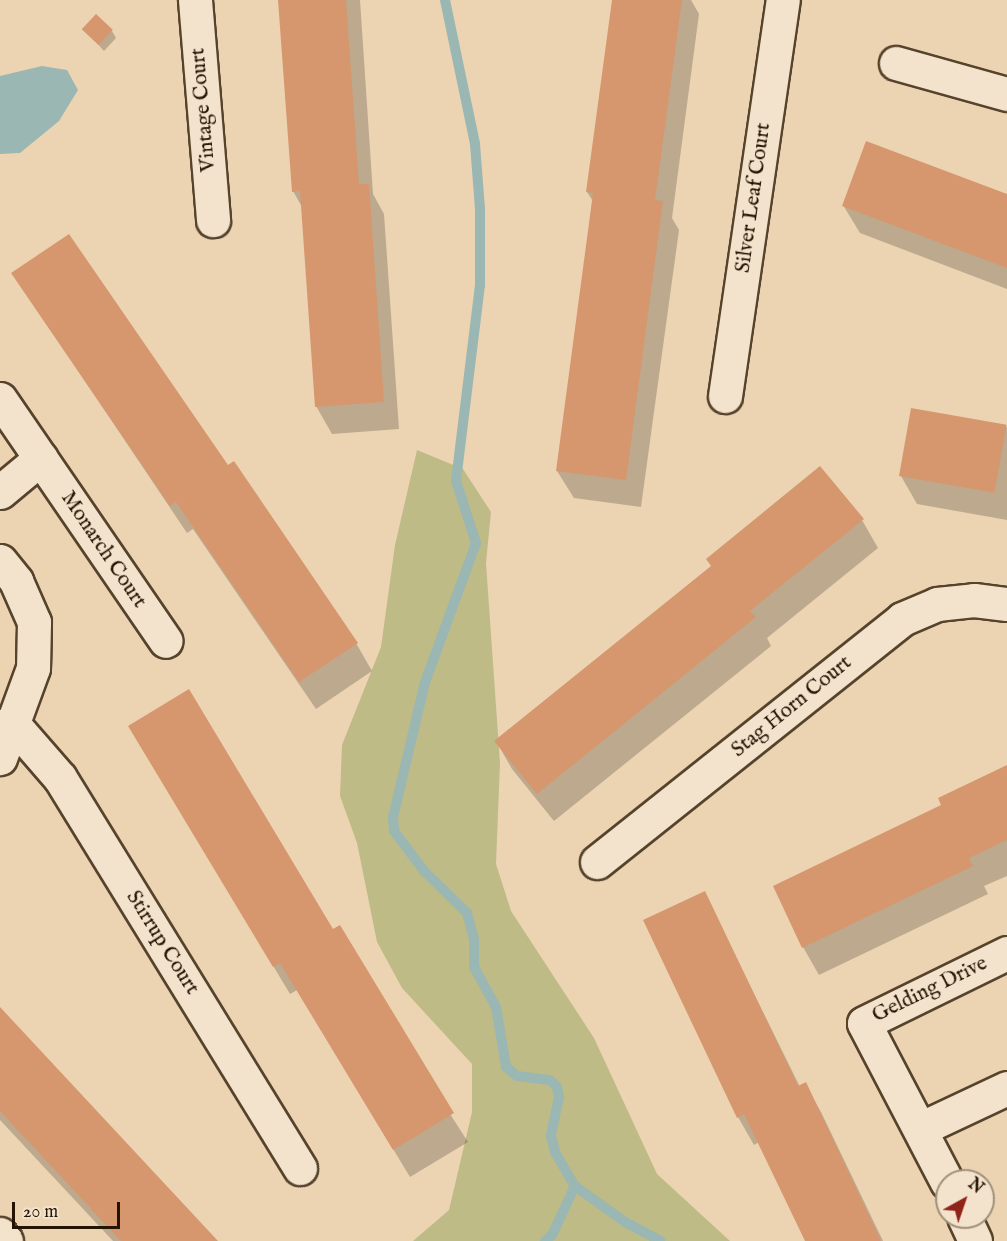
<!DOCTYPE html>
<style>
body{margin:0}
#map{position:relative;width:1007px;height:1241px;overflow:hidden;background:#ecd4b2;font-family:"IM FELL English",serif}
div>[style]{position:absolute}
.green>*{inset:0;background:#bfbb87}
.water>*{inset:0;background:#9ab7b3}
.shadow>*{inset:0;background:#0003}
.stream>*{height:10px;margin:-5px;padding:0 5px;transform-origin:5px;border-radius:5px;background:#9ab7b3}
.building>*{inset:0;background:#d6976e;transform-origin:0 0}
.roads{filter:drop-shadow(2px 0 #56432c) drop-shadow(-2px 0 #56432c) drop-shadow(0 2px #56432c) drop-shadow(0 -2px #56432c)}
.minor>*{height:33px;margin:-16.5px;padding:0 16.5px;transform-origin:16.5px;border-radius:16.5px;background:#f3e3cd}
span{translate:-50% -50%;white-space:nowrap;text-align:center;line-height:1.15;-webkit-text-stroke:4.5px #f3e3cd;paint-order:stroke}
.street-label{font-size:21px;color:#241300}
.north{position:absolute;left:935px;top:1169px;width:60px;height:60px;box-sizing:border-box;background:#f3e3cd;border:2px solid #a0907b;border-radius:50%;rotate:40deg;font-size:16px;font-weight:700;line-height:24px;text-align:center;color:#241300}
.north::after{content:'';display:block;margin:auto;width:21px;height:27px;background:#8f2418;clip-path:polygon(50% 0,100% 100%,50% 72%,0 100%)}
.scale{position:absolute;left:12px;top:1202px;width:108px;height:27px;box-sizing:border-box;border:3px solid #241300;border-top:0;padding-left:8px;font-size:18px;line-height:21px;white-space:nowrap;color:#241300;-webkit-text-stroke:4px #f3e3cd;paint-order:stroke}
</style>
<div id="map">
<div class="green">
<div style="clip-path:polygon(417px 450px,463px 469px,491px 512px,486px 563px,500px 763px,496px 864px,511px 911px,594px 1038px,657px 1174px,730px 1241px,413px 1241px,449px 1210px,472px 1112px,472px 1064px,402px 988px,377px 942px,357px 843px,340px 796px,342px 745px,381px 647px,395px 545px)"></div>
</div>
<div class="water">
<div style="clip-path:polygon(42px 66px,67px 70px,78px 90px,59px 121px,20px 153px,0 154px,0 76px)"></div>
</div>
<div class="shadow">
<div style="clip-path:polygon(280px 0,360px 0,373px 194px,384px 214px,399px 429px,332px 434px,316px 406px,302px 207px,293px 191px)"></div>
<div style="clip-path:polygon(613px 0,691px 0,699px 14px,672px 218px,679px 230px,641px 507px,574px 498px,557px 471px,594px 203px,587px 192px)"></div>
<div style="clip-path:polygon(84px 29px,112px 31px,116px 38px,104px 51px)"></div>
<div style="clip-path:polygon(1007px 196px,1007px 289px,860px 233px,843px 205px)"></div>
<div style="clip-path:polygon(13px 274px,227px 467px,356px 643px,372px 671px,316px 709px,193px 529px,187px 533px)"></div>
<div style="clip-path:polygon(1007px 427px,1007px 520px,917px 504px,901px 476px)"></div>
<div style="clip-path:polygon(862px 520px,878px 548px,767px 638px,771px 646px,554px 821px,512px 769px,496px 741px,712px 567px)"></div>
<div style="clip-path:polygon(146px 754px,333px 931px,468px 1142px,410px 1177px,297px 990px,290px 994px)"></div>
<div style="clip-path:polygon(1007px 766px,1007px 876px,984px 886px,988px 894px,819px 975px,803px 947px,943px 806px)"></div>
<div style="clip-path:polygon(704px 892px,800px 1087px,805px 1084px,821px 1112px,883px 1241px,806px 1241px,759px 1142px,754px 1145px,738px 1117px)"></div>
<div style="clip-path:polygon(0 1009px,216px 1241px,113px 1241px,0 1120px)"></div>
</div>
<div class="stream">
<div style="left:445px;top:0;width:147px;rotate:78.2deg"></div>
<div style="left:475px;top:144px;width:65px;rotate:85.6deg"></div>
<div style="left:480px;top:209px;width:76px;rotate:90deg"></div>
<div style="left:480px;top:285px;width:197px;rotate:97deg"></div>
<div style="left:456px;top:481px;width:65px;rotate:72.1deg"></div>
<div style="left:476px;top:543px;width:148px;rotate:110.1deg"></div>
<div style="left:425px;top:682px;width:139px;rotate:103.3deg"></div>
<div style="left:393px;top:817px;width:14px;rotate:86deg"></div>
<div style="left:394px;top:831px;width:50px;rotate:53.1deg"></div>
<div style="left:424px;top:871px;width:60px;rotate:44.3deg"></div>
<div style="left:467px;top:913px;width:28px;rotate:75deg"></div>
<div style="left:474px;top:940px;width:27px;rotate:90deg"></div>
<div style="left:474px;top:967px;width:46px;rotate:61.2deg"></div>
<div style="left:496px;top:1007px;width:61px;rotate:80.5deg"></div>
<div style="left:506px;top:1067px;width:14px;rotate:39deg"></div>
<div style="left:517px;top:1076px;width:33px;rotate:7deg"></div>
<div style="left:550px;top:1080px;width:10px;rotate:45deg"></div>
<div style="left:557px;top:1087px;width:10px;rotate:79deg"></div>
<div style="left:559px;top:1097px;width:40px;rotate:102deg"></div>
<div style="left:551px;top:1136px;width:16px;rotate:76deg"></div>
<div style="left:555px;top:1152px;width:39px;rotate:60deg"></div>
<div style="left:575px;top:1186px;width:62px;rotate:35.8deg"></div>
<div style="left:625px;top:1222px;width:40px;rotate:28deg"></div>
<div style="left:545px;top:1241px;width:9px;rotate:-41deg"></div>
<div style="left:552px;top:1235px;width:54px;rotate:-64.9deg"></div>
</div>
<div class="building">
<div style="clip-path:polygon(278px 0,346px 0,359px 184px,369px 184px,384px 402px,315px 407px,300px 191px,292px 192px)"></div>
<div style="clip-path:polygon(612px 0,682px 0,655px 200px,663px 201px,626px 480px,556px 471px,593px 193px,586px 192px)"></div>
<div style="left:96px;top:14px;width:23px;height:21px;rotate:43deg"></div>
<div style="clip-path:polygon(866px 141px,1007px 194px,1007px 268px,842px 206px)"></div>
<div style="clip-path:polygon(69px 234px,228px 465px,234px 461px,358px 643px,299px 682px,176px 502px,170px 506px,11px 273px)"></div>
<div style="left:911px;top:408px;width:97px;height:69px;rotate:10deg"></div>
<div style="clip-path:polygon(820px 466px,864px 519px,750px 611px,756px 617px,537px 794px,494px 741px,711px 566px,706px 559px)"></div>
<div style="clip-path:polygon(189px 689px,333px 929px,340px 925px,454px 1113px,393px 1150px,280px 963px,273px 967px,128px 726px)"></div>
<div style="clip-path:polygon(1007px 765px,1007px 840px,969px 858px,973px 866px,802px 948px,773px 886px,941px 805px,938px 798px)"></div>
<div style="clip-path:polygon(705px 891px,798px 1086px,806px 1082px,881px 1241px,805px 1241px,744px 1114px,737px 1118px,643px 920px)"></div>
<div style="clip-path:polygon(0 1007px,218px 1241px,121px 1241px,0 1111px)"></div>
</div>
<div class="roads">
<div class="minor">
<div style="left:195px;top:0;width:221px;rotate:85.3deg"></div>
<div style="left:896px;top:63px;width:115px;rotate:15.6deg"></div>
<div style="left:725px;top:396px;width:400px;rotate:-81.7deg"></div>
<div style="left:0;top:399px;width:293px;rotate:55.6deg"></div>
<div style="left:0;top:492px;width:53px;rotate:-39.7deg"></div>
<div style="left:0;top:561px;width:26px;rotate:51deg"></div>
<div style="left:16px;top:581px;width:45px;rotate:66.3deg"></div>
<div style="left:34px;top:622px;width:46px;rotate:91.2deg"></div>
<div style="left:33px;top:668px;width:96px;rotate:110.1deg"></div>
<div style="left:0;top:726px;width:14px;rotate:-4deg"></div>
<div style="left:14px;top:725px;width:70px;rotate:49deg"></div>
<div style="left:60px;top:778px;width:458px;rotate:58.4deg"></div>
<div style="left:597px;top:862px;width:390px;rotate:-38.5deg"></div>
<div style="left:902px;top:619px;width:38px;rotate:-23deg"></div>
<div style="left:937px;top:604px;width:37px;rotate:-6deg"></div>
<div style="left:974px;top:600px;width:33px;rotate:7deg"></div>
<div style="left:922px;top:1128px;width:94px;rotate:-25.2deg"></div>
<div style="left:947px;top:1182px;width:179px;rotate:-117.6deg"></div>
<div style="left:864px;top:1023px;width:159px;rotate:-26.1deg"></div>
<div style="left:964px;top:1217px;width:26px;rotate:65deg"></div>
<div style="left:0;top:1234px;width:9px;rotate:49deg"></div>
</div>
</div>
<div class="street-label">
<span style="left:204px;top:110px;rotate:-95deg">Vintage Court</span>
<span style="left:754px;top:198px;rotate:-82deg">Silver Leaf Court</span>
<span style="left:103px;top:550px;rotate:56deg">Monarch Court</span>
<span style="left:792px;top:707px;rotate:-39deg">Stag Horn Court</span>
<span style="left:162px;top:943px;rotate:58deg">Stirrup Court</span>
<span style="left:930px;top:990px;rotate:-26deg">Gelding Drive</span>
</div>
<div class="north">N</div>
<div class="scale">20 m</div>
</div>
